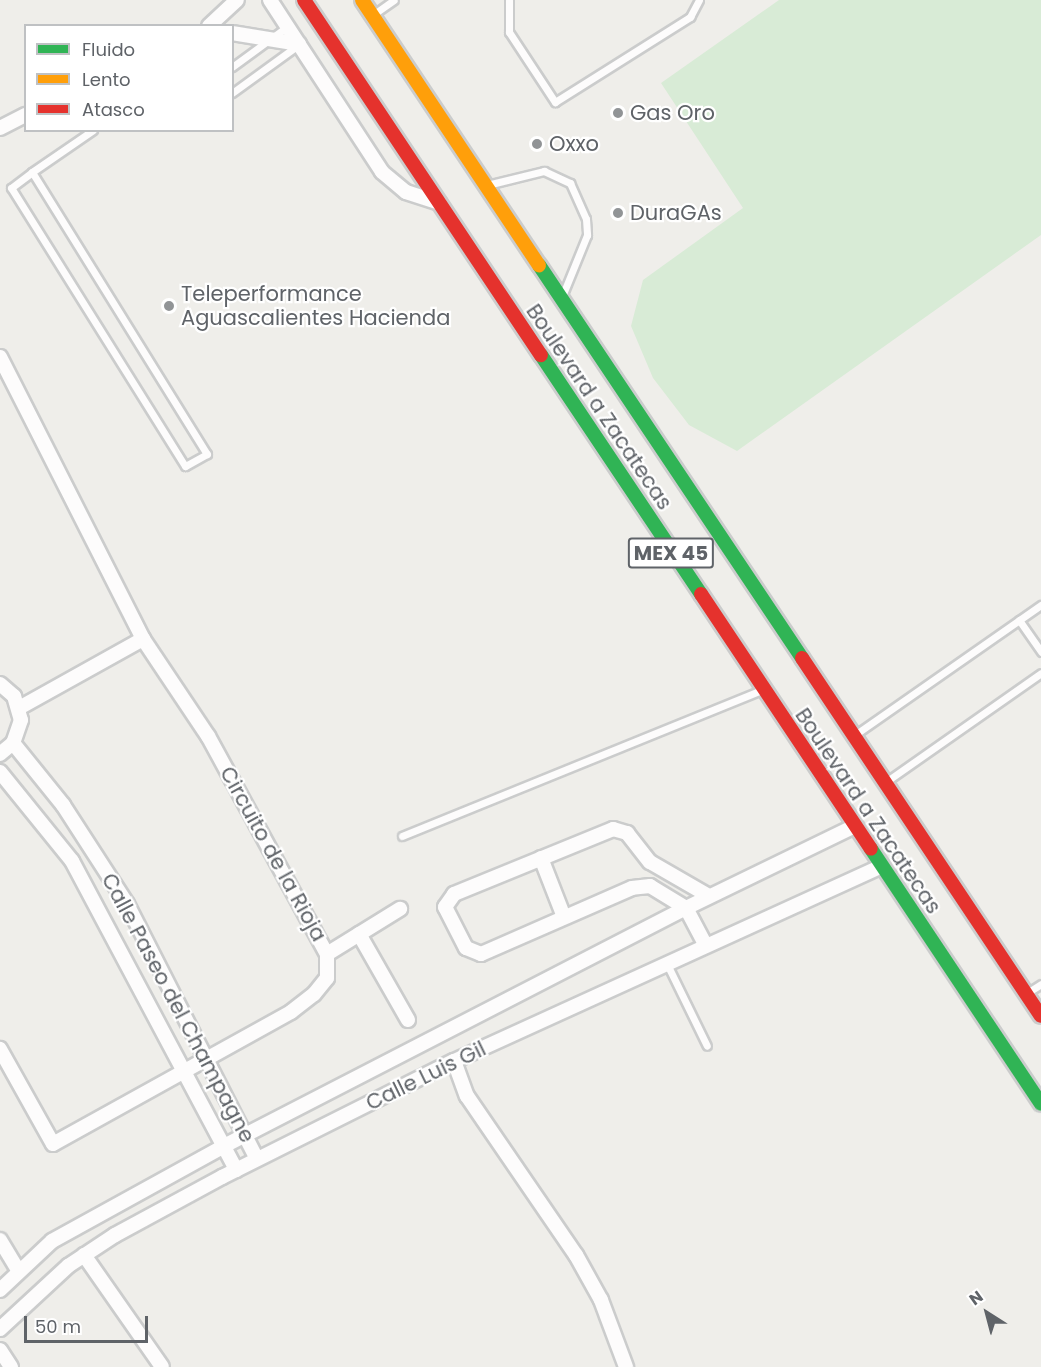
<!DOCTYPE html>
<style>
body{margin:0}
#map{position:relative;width:1041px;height:1367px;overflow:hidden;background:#efeeea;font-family:Poppins,sans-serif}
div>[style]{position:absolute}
.green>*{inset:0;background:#d8ebd6}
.roads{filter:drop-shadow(2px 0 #cbcccc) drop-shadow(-2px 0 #cbcccc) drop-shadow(0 2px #cbcccc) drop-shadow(0 -2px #cbcccc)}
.lane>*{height:7px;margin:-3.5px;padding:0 3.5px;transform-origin:3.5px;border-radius:3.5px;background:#fdfcfc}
.street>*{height:14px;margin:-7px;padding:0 7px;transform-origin:7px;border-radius:7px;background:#fdfcfc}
.fast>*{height:14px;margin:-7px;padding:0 7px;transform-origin:7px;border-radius:7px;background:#30b455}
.slow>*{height:14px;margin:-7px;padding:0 7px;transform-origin:7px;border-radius:7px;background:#ff9f0a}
.jam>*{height:14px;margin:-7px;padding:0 7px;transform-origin:7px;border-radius:7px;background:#e5322d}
.dots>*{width:16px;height:16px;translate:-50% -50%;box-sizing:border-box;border:3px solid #fff;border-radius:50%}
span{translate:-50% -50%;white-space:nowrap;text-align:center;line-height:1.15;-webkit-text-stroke:4.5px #fff;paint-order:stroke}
.shield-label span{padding:2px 4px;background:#fff;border:2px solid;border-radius:4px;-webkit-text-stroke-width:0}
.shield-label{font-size:20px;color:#5f6368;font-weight:700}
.poi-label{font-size:21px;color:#5f6368}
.left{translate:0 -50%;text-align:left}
.street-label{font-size:21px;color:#5f6368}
.legend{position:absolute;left:24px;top:24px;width:210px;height:108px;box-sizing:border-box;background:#fff;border:2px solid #bfc1c3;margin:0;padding:8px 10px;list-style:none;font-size:18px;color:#5f6368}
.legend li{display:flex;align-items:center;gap:12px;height:30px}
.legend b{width:30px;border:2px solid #bfc1c3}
.north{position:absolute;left:957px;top:1283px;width:60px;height:60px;-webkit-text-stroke:4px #fff;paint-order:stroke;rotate:324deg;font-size:16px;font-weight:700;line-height:24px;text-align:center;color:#5f6368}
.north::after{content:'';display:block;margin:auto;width:21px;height:27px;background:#5f6368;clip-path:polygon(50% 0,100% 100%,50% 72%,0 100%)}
.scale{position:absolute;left:24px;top:1316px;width:124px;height:27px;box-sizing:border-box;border:3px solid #5f6368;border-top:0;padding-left:8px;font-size:18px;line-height:21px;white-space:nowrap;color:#5f6368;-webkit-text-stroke:4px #fff;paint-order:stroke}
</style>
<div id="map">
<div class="green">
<div style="clip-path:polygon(779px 0,1041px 0,1041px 235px,737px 451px,689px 425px,653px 378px,631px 326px,643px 280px,743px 208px,661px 83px)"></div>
</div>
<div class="roads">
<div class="lane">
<div style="left:509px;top:0;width:32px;rotate:90deg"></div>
<div style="left:509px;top:32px;width:84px;rotate:56.7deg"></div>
<div style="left:555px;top:102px;width:160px;rotate:-32.2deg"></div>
<div style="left:690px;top:17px;width:19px;rotate:-62deg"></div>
<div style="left:374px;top:14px;width:24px;rotate:-35deg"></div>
<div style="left:232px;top:67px;width:69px;rotate:-36.2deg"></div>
<div style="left:232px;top:93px;width:82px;rotate:-36deg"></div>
<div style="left:32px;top:172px;width:332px;rotate:58.2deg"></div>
<div style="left:207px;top:454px;width:25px;rotate:151deg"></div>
<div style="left:185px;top:466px;width:328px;rotate:-122deg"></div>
<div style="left:11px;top:188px;width:26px;rotate:-37deg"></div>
<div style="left:32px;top:172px;width:74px;rotate:-34.5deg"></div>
<div style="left:491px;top:184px;width:55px;rotate:-13.8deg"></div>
<div style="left:544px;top:171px;width:29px;rotate:25deg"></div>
<div style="left:570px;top:183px;width:39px;rotate:66deg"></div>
<div style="left:586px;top:219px;width:16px;rotate:86deg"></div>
<div style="left:587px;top:235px;width:64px;rotate:112.1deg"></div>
<div style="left:1019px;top:620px;width:39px;rotate:55deg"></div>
<div style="left:856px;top:734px;width:226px;rotate:-34.9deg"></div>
<div style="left:887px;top:781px;width:188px;rotate:-35deg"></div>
<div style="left:402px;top:836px;width:388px;rotate:-22.1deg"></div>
<div style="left:666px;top:962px;width:93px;rotate:64deg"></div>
<div style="left:1030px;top:991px;width:13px;rotate:-32deg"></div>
</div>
<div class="street">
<div style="left:270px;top:0;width:205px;rotate:56.9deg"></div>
<div style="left:382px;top:172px;width:31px;rotate:40deg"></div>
<div style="left:406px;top:192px;width:35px;rotate:18deg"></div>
<div style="left:209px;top:26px;width:38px;rotate:-43deg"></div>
<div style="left:232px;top:33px;width:68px;rotate:9.3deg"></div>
<div style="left:0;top:128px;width:29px;rotate:-27deg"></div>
<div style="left:0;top:357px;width:316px;rotate:63.1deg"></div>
<div style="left:143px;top:639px;width:117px;rotate:56.2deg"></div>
<div style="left:208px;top:736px;width:248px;rotate:61.4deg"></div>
<div style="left:327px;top:954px;width:24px;rotate:90deg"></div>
<div style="left:327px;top:978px;width:21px;rotate:129deg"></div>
<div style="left:314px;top:994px;width:29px;rotate:142deg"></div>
<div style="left:291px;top:1012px;width:272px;rotate:151deg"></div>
<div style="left:53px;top:1144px;width:109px;rotate:-119.2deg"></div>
<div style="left:0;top:684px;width:18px;rotate:41deg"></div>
<div style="left:14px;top:696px;width:25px;rotate:74deg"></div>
<div style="left:21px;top:720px;width:24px;rotate:109deg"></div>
<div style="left:13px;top:743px;width:17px;rotate:140deg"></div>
<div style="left:19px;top:708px;width:142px;rotate:-29.1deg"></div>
<div style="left:13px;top:743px;width:80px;rotate:51.1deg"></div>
<div style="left:63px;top:805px;width:118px;rotate:57.1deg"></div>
<div style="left:127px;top:904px;width:286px;rotate:63deg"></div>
<div style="left:0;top:772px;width:114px;rotate:51deg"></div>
<div style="left:72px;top:861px;width:350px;rotate:62deg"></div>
<div style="left:541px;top:858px;width:63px;rotate:68.7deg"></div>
<div style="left:359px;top:934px;width:99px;rotate:60.3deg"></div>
<div style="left:705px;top:944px;width:41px;rotate:-117.8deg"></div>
<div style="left:686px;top:908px;width:42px;rotate:-148.6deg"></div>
<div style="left:650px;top:886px;width:18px;rotate:174deg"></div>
<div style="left:632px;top:888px;width:165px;rotate:156.4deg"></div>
<div style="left:481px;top:954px;width:16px;rotate:-158deg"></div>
<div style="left:466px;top:948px;width:46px;rotate:-117.1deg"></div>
<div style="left:445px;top:907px;width:16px;rotate:-55deg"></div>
<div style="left:454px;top:894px;width:172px;rotate:-22.2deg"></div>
<div style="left:613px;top:829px;width:15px;rotate:16deg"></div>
<div style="left:627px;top:833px;width:37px;rotate:52deg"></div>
<div style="left:650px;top:862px;width:68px;rotate:30deg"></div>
<div style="left:327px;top:954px;width:86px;rotate:-31.7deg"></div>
<div style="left:454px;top:1061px;width:37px;rotate:70deg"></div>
<div style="left:467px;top:1096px;width:193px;rotate:55.6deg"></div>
<div style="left:576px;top:1255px;width:51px;rotate:60.9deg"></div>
<div style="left:601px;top:1300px;width:72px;rotate:69.5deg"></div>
<div style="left:0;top:1240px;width:35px;rotate:59deg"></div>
<div style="left:84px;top:1255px;width:136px;rotate:55.1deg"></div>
<div style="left:0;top:1290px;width:71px;rotate:-43.3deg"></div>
<div style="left:52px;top:1241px;width:196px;rotate:-28.9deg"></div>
<div style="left:224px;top:1146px;width:520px;rotate:-27.26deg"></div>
<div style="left:686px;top:908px;width:186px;rotate:-25.9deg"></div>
<div style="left:0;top:1329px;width:93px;rotate:-42.8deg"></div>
<div style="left:68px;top:1266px;width:56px;rotate:-33.4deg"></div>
<div style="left:115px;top:1235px;width:122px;rotate:-28.5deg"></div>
<div style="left:222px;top:1177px;width:259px;rotate:-26.6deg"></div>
<div style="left:454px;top:1061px;width:467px;rotate:-24.5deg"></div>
<div style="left:0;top:1350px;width:20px;rotate:57deg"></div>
</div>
<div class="fast">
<div style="left:539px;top:265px;width:473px;rotate:56.2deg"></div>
<div style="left:541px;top:355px;width:288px;rotate:56.2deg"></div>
<div style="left:871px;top:849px;width:306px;rotate:56.3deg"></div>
</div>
<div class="slow">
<div style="left:362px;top:0;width:319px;rotate:56.3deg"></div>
</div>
<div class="jam">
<div style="left:304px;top:0;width:427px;rotate:56.3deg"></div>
<div style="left:701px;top:594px;width:306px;rotate:56.3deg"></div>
<div style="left:802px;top:658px;width:430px;rotate:56.3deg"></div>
</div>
</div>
<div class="dots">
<div style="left:618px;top:113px;background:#919496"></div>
<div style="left:537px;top:144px;background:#919496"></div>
<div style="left:618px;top:213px;background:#919496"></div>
<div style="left:169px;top:306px;background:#919496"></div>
</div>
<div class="shield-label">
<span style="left:671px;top:553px">MEX 45</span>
</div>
<div class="poi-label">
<span class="left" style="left:630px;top:113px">Gas Oro</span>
<span class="left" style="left:549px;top:144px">Oxxo</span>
<span class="left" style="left:630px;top:213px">DuraGAs</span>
<span class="left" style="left:181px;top:306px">Teleperformance<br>Aguascalientes Hacienda</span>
</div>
<div class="street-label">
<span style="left:599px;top:407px;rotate:56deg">Boulevard a Zacatecas</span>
<span style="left:868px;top:811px;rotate:56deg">Boulevard a Zacatecas</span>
<span style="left:273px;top:854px;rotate:61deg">Circuito de la Rioja</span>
<span style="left:178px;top:1008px;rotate:62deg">Calle Paseo del Champagne</span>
<span style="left:426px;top:1076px;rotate:-26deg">Calle Luis Gil</span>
</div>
<ul class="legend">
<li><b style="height:8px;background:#30b455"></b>Fluido</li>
<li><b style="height:8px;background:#ff9f0a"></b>Lento</li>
<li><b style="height:8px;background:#e5322d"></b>Atasco</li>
</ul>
<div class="north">N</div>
<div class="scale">50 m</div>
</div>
